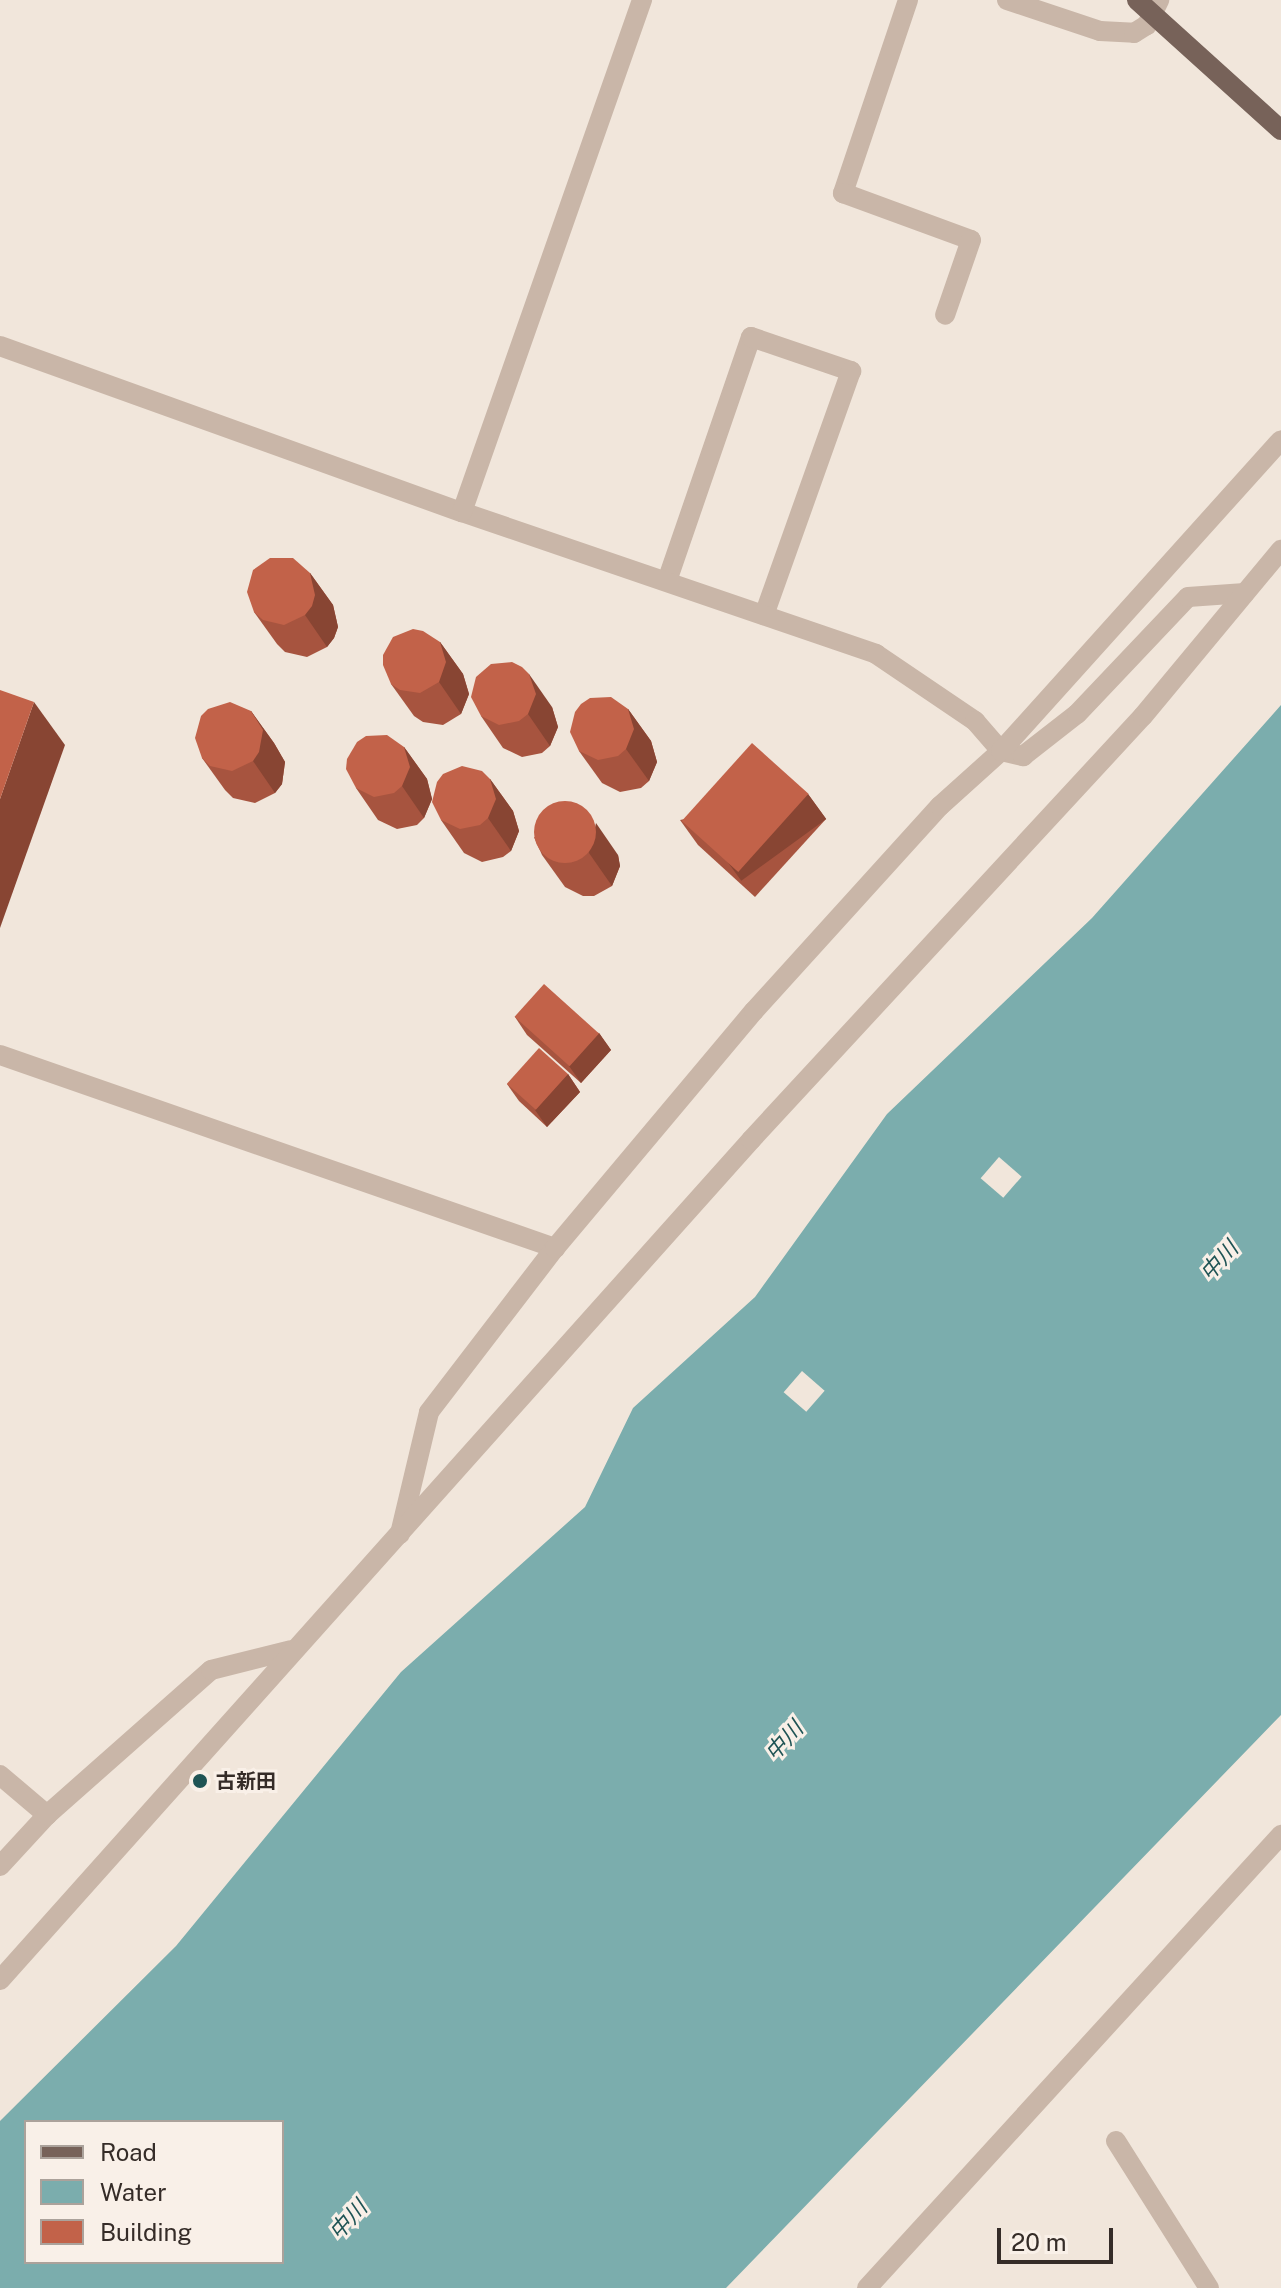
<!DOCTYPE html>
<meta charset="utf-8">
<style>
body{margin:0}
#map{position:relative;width:1281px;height:2288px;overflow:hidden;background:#f1e6db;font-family:"Public Sans","Noto Sans JP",sans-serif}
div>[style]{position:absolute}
.water>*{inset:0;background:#7badad}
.pier>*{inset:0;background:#f1e6db;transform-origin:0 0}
.service>*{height:20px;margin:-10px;padding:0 10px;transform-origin:10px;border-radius:10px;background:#c9b6a8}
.minor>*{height:20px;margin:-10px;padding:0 10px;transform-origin:10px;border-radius:10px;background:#c9b6a8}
.tertiary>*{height:20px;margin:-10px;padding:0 10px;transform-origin:10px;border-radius:10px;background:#c9b6a8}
.primary>*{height:20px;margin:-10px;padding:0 10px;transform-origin:10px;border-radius:10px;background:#776259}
.wall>*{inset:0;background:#a7543f}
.shaded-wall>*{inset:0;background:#884533;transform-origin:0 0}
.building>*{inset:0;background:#c26249;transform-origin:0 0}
.round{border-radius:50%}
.dots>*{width:22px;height:22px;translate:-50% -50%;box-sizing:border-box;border:4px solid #f9f0e8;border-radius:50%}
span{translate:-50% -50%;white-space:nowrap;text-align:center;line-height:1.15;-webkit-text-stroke:6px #f9f0e8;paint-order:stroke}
.poi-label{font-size:20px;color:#352c28;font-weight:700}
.left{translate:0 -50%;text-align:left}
.water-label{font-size:22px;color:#1f5455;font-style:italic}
.legend{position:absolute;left:24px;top:2120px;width:260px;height:144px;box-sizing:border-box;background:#f9f0e8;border:2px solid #aba29b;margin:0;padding:10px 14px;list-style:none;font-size:24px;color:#352c28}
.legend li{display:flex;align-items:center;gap:16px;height:40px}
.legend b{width:40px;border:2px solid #aba29b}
.scale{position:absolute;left:997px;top:2228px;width:116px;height:36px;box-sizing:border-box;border:4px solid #352c28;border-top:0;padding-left:10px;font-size:24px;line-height:28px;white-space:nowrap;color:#352c28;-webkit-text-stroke:6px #f9f0e8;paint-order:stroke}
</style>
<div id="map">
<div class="water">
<div style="clip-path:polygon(evenodd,1281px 705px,1281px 1715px,726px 2288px,0 2288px,0 2121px,176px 1946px,401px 1672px,585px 1507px,633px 1408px,755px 1297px,887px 1114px,1092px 918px,1281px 705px,26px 2122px,282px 2122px,282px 2262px,26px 2262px,26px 2122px)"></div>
</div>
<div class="pier">
<div style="left:999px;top:1157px;width:30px;height:28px;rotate:41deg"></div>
<div style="left:802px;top:1371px;width:30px;height:28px;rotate:41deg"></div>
</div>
<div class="service">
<div style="left:908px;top:0;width:204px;rotate:108.6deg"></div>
<div style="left:843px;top:193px;width:136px;rotate:20.2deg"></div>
<div style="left:971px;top:240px;width:79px;rotate:109.1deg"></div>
<div style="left:667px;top:581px;width:258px;rotate:-71deg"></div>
<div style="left:751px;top:337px;width:106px;rotate:18.8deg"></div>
<div style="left:851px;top:371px;width:259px;rotate:109.6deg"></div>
<div style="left:1116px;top:2141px;width:174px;rotate:57.7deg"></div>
</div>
<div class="minor">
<div style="left:1007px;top:0;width:98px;rotate:18.4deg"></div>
<div style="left:1100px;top:31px;width:34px;rotate:3deg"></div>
<div style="left:1134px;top:33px;width:15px;rotate:-32deg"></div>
<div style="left:1147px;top:25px;width:28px;rotate:-64deg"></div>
<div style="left:0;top:346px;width:491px;rotate:19.8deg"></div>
<div style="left:462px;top:512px;width:438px;rotate:18.9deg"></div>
<div style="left:876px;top:654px;width:120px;rotate:34.1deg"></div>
<div style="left:975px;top:721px;width:40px;rotate:49deg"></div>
<div style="left:1001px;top:751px;width:23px;rotate:13deg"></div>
<div style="left:1023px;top:756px;width:68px;rotate:-37.9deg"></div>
<div style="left:1077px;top:714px;width:161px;rotate:-46.5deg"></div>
<div style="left:1188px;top:597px;width:57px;rotate:-4deg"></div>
<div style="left:462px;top:512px;width:543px;rotate:-70.63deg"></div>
<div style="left:0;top:1055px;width:588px;rotate:19.18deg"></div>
<div style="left:400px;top:1534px;width:125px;rotate:-76.6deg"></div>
<div style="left:429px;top:1412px;width:207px;rotate:-52.5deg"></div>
<div style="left:555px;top:1248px;width:309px;rotate:-50deg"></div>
<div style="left:754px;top:1011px;width:277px;rotate:-47.8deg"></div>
<div style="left:940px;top:806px;width:82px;rotate:-42deg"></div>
<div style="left:1001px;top:751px;width:418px;rotate:-48deg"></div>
<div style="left:0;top:1775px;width:62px;rotate:40.4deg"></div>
<div style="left:0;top:1866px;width:69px;rotate:-47.3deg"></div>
<div style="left:47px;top:1815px;width:219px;rotate:-41.5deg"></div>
<div style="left:211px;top:1670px;width:82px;rotate:-14deg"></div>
<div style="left:867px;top:2288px;width:614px;rotate:-47.58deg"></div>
</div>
<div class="tertiary">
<div style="left:0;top:1980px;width:1127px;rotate:-48.2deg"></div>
<div style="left:751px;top:1140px;width:577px;rotate:-47.25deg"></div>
<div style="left:1143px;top:716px;width:216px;rotate:-50.3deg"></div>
</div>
<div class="primary">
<div style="left:1137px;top:0;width:194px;rotate:42.1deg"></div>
</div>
<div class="wall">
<div style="clip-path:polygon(310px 573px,333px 605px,338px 627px,334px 638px,327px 647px,307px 657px,285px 652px,277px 644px,254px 612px)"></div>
<div style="clip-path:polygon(440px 642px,463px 674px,469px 694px,461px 714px,443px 725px,423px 722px,414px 716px,391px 684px)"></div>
<div style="clip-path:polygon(552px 707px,558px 727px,550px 746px,542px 753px,522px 757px,503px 748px,481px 716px)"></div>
<div style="clip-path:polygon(628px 709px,651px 741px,657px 762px,649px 781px,641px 788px,620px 792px,602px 783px,579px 751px)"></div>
<div style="clip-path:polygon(251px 711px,274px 743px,285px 762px,282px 784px,275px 793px,255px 803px,233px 798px,225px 790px,202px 758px)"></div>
<div style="clip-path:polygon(404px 747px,427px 779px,432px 799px,424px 818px,417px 825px,397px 829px,378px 820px,356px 788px)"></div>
<div style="clip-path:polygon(490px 779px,513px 811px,519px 831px,511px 851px,503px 857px,482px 862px,464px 853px,441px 820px)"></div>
<div style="clip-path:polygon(808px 794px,826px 819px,755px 897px,698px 845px,680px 820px)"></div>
<div style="clip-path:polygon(534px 837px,618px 855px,620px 866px,612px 886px,594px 896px,583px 896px,565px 887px,542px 855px)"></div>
<div style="clip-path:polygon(515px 1017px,599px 1033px,611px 1050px,581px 1083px,527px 1035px)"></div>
<div style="clip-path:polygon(568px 1074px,580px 1092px,547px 1127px,519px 1101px,507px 1084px)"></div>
</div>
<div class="shaded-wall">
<div style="clip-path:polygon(310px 573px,333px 605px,338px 627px,334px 638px,327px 647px,305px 615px)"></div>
<div style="clip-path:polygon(440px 642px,463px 674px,469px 694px,461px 714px,439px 682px)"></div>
<div style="clip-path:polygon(529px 674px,552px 707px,558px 727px,550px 746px,528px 714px)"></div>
<div style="clip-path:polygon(34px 702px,65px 745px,0 928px,0 799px)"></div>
<div style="clip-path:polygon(628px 709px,651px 741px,657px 762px,649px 781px,626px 749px)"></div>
<div style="clip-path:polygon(251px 711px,274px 743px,285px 762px,282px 784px,275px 793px,253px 761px)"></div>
<div style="clip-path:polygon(404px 747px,427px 779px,432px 799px,424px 818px,402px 786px)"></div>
<div style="clip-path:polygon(490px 779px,513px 811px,519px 831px,511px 851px,488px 818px)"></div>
<div style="left:808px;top:794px;width:31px;height:105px;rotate:54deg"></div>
<div style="clip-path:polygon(596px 823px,618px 855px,620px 866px,612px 886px,589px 853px)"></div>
<div style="clip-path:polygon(599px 1033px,611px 1050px,581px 1083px,569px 1066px)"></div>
<div style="clip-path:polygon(568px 1074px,580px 1092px,547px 1127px,535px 1110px)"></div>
</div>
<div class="building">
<div style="clip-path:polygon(270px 558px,293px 558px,310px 573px,315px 595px,312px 606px,305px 615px,284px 625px,263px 620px,254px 612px,247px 592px,253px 570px)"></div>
<div style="clip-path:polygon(413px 629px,423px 631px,440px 642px,446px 662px,439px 682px,420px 693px,400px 690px,391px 684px,383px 665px,383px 655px,393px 637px)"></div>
<div style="clip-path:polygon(512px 662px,522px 667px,529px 674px,536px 694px,528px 714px,519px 721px,499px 725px,481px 716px,471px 697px,476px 677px,491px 664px)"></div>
<div style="clip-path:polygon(0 690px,34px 702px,0 799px)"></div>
<div style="clip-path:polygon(611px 697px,628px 709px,634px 729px,626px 749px,618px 756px,598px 760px,579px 751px,570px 732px,575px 712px,581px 704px,590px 698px)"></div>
<div style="clip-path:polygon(230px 702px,251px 711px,263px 730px,259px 752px,253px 761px,232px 771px,210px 766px,202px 758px,195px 738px,201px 716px,208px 709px)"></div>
<div style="clip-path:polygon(387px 735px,404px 747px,410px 767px,402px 786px,394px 793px,374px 797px,356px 788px,346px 769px,347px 759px,357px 742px,366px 736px)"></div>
<div style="left:752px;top:743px;width:76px;height:105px;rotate:42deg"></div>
<div style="clip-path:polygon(462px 766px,482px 771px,490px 779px,496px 799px,488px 818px,480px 825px,460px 829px,441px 820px,432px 802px,437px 782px,443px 774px)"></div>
<div class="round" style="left:534px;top:801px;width:62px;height:62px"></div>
<div style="left:544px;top:984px;width:74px;height:44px;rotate:42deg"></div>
<div style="left:539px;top:1048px;width:39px;height:48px;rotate:42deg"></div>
</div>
<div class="dots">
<div style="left:200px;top:1781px;background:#1f5455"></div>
</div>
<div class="poi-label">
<span class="left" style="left:216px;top:1781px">古新田</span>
</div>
<div class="water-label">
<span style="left:1219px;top:1261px;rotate:-48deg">中川</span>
<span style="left:784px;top:1741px;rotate:-48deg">中川</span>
<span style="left:348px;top:2220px;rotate:-48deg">中川</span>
</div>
<ul class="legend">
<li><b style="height:10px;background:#776259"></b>Road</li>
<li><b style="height:22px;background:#7badad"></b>Water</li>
<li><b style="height:22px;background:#c26249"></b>Building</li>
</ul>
<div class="scale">20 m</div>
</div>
